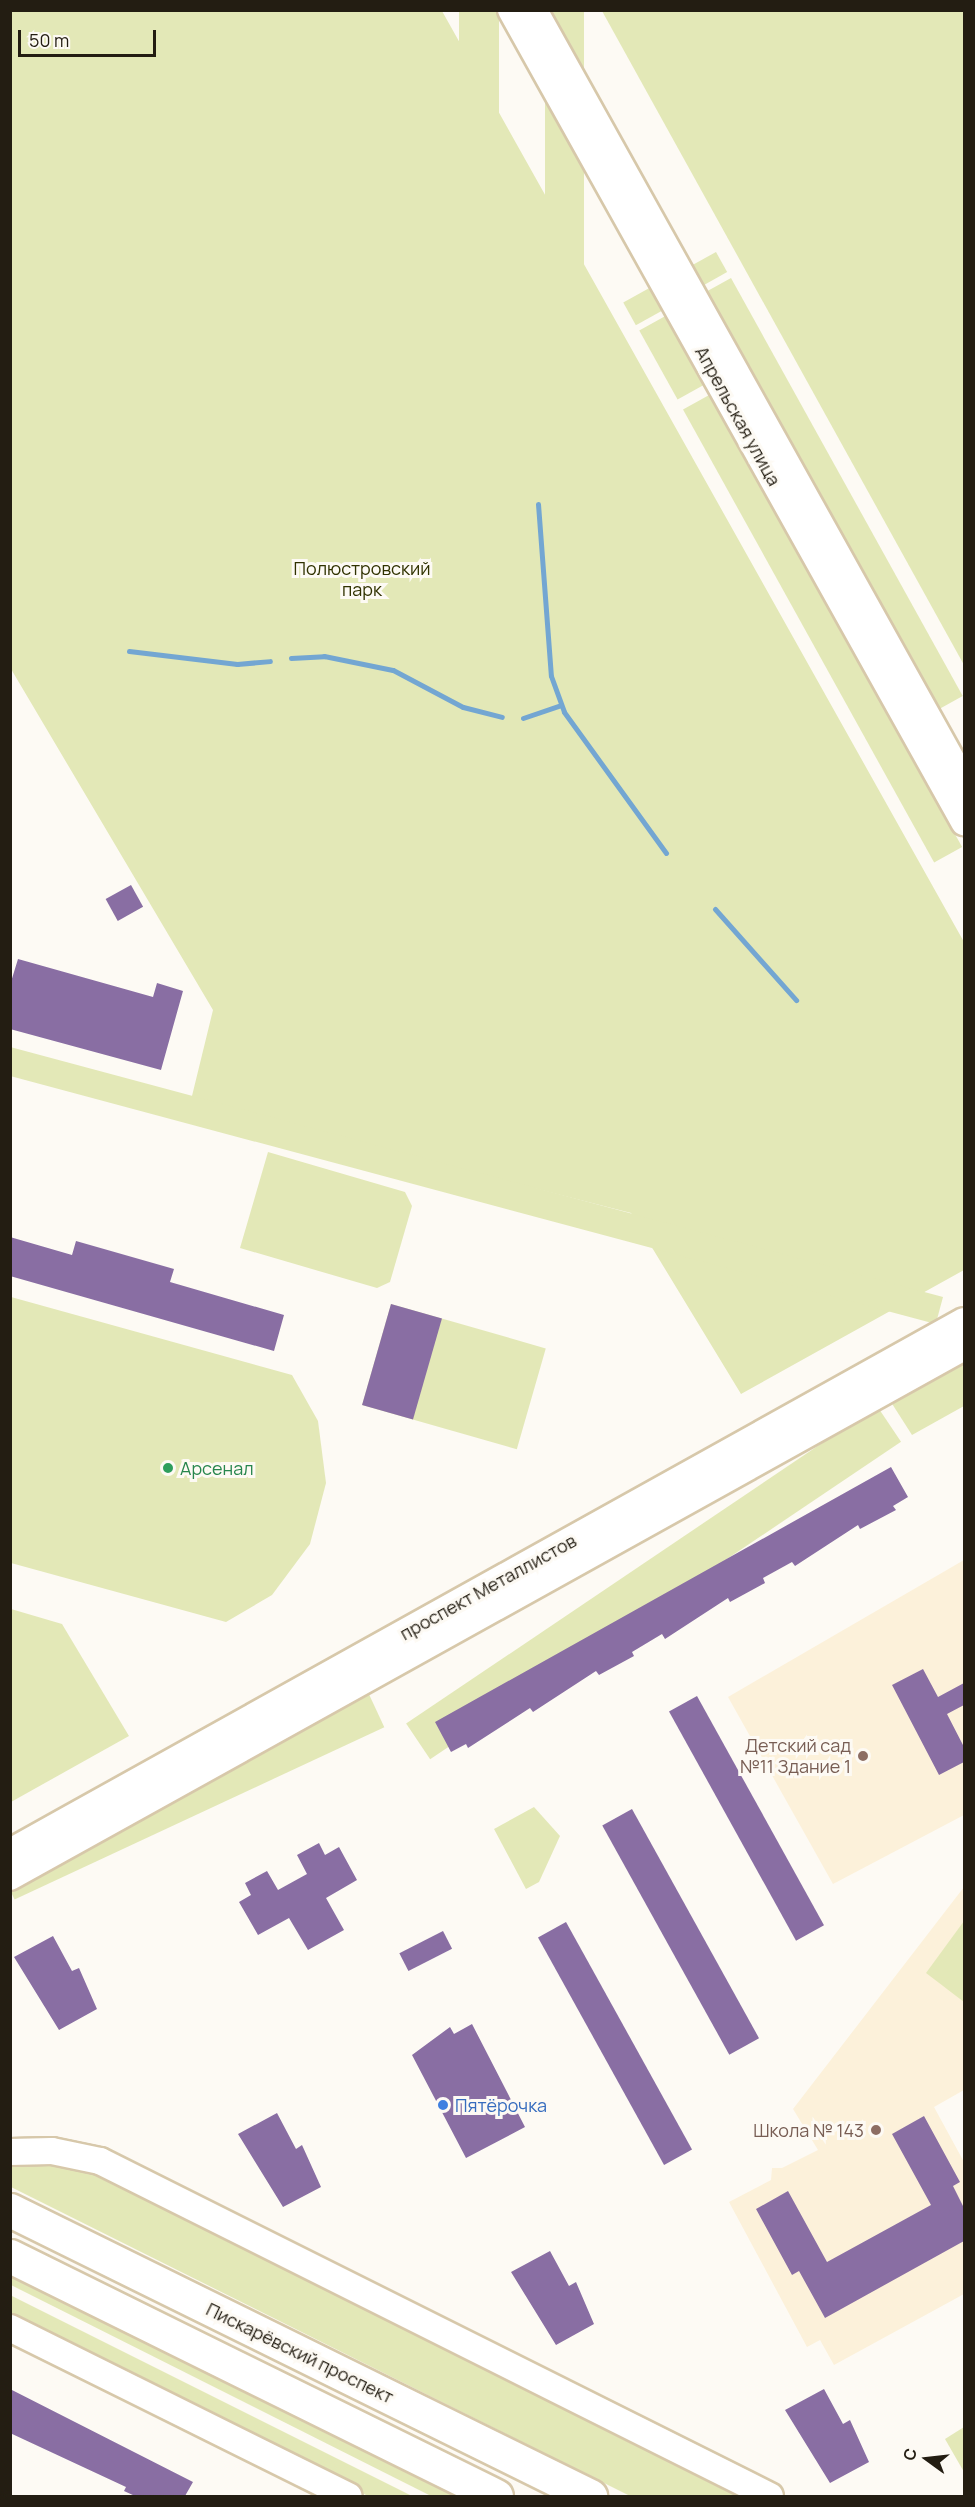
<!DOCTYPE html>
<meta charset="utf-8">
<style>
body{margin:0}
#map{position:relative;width:975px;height:2507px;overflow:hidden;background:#fdfaf4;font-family:Manrope,sans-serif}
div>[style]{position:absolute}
.built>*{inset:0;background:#fcf1da}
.green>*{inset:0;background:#e3e8b7;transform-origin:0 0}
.stream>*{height:5px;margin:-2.5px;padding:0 2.5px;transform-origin:2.5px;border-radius:2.5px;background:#73a6d2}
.building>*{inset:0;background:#896ea3;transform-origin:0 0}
.roads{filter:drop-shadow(2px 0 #d7c8aa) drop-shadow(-2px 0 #d7c8aa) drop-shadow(0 2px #d7c8aa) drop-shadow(0 -2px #d7c8aa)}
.minor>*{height:26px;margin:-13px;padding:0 13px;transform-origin:13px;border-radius:13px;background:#fff}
.major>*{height:33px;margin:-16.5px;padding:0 16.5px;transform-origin:16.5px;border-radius:16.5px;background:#fff}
.dots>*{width:16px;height:16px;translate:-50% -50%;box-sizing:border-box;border:3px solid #fdfaf4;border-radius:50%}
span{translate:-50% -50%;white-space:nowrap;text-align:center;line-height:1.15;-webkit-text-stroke:6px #fdfaf4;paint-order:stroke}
.street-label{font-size:18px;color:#231d12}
.park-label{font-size:18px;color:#303200}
.leisure-label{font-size:18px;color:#27864d}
.left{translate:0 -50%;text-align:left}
.education-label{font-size:18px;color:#785e54}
.right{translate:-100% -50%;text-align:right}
.shop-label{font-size:18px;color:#366cbe}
.frame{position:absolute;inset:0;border:12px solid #231d12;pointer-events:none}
.north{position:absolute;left:897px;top:2429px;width:60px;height:60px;-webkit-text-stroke:4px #fdfaf4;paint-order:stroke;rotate:285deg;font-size:16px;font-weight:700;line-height:24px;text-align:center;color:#231d12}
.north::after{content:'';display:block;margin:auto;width:21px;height:27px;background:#231d12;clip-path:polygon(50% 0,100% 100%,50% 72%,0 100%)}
.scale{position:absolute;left:18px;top:30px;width:138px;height:27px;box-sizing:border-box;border:3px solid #231d12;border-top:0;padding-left:8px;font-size:18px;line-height:21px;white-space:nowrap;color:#231d12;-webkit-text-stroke:4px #fdfaf4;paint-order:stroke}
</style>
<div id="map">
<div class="built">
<div style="clip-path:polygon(964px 1560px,964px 1815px,833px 1884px,728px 1697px)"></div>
<div style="clip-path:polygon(964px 1887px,964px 2090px,934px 2107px,964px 2162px,964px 2294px,834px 2365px,820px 2340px,807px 2347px,729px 2202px,771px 2180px,772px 2168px,782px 2168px,818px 2150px,793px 2109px)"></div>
</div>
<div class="green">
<div style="clip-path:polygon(10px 11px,442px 11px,964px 942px,964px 1270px,741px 1394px,631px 1213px,191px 1100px,213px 1010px,11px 669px)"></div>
<div style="left:459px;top:11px;width:40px;height:330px"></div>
<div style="left:545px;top:11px;width:39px;height:287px"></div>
<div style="clip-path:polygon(602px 11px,964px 11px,964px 665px)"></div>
<div style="left:716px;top:252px;width:23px;height:31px;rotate:61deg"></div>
<div style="left:731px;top:278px;width:478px;height:32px;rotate:61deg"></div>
<div style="left:653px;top:286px;width:26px;height:34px;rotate:61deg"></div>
<div style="left:669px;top:314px;width:79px;height:34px;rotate:61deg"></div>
<div style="left:711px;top:394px;width:518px;height:32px;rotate:61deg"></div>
<div style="clip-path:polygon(268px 1152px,405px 1192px,412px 1206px,390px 1282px,377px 1288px,240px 1248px)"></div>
<div style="clip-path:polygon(11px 1297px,292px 1375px,318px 1421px,326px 1483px,310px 1544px,272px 1595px,226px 1622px,11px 1563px)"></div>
<div style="left:943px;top:1297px;width:28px;height:1068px;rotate:105deg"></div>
<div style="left:391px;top:1304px;width:161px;height:105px;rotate:16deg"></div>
<div style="clip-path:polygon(964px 1356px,964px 1406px,912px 1435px,889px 1399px)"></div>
<div style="left:877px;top:1406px;width:43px;height:568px;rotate:56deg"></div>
<div style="clip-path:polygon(11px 1609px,62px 1624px,129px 1736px,11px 1802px)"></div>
<div style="left:367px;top:1690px;width:41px;height:408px;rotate:65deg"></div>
<div style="clip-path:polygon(534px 1807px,560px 1836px,539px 1882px,526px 1889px,494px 1829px)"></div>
<div style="clip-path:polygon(964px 1921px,964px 2002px,926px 1973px)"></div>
<div style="clip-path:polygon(50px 2160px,97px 2170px,747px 2496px,630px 2496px,11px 2187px,11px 2161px)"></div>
<div style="clip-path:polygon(10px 2269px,470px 2496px,431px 2496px,11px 2285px)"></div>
<div style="clip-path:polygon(10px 2295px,412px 2496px,368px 2496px,11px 2316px)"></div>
<div style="clip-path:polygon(964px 2427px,964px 2472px,945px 2439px)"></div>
</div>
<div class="stream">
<div style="left:538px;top:504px;width:172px;rotate:85.7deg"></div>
<div style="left:551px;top:676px;width:38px;rotate:70deg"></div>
<div style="left:564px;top:712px;width:174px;rotate:54.1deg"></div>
<div style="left:129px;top:651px;width:109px;rotate:6.9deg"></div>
<div style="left:237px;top:664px;width:33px;rotate:-5deg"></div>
<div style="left:291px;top:658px;width:33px;rotate:-3deg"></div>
<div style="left:324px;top:656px;width:70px;rotate:11.5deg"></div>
<div style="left:393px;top:670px;width:79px;rotate:27.9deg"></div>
<div style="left:463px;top:707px;width:40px;rotate:14.4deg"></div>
<div style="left:523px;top:718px;width:40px;rotate:-18.9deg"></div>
<div style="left:715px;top:909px;width:122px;rotate:48.3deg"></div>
</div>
<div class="building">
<div style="left:131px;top:885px;width:25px;height:29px;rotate:61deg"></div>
<div style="clip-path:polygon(18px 959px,153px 997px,157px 983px,183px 991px,161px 1070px,10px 1029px,10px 985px)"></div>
<div style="clip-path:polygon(10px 1237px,72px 1255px,76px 1241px,174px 1269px,170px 1282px,284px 1315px,274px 1351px,10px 1276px)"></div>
<div style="left:391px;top:1304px;width:53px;height:105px;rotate:16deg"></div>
<div style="clip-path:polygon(891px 1467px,908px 1497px,893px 1506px,896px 1510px,860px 1529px,858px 1525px,795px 1566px,792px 1562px,763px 1578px,765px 1583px,730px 1602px,728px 1598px,665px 1639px,662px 1634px,632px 1652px,634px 1656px,599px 1675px,596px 1671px,533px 1712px,530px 1708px,468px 1748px,466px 1744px,451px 1752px,435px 1722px)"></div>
<div style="clip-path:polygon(923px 1669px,938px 1697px,964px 1683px,964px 1705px,947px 1714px,964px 1747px,964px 1762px,939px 1775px,892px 1685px)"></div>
<div style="left:697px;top:1696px;width:262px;height:32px;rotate:61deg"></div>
<div style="left:632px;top:1809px;width:262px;height:34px;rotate:61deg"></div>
<div style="clip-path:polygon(319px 1843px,325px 1855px,339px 1847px,357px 1880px,326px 1898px,344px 1930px,308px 1950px,289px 1918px,258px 1935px,239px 1902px,251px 1895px,245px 1883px,267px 1871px,278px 1890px,307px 1874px,297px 1855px)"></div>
<div style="left:566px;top:1922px;width:260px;height:32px;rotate:61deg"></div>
<div style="left:443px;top:1931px;width:20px;height:49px;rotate:63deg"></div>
<div style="clip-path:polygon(53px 1936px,72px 1971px,79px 1968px,97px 2009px,59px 2030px,14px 1957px)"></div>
<div style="clip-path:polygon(472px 2024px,525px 2127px,466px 2158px,412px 2055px,450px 2027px,454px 2034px)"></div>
<div style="clip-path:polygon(277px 2113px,296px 2149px,302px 2145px,321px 2187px,283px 2207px,238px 2134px)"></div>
<div style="clip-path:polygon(924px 2116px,960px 2182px,953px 2186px,964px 2208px,964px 2241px,825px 2318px,799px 2271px,792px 2275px,756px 2209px,788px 2191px,827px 2262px,931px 2205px,892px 2134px)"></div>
<div style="clip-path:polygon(550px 2251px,569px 2286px,576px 2282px,594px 2324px,556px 2345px,511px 2272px)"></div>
<div style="clip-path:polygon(10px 2389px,193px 2482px,185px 2496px,135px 2496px,124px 2491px,126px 2487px,10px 2433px)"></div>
<div style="clip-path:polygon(824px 2389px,843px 2424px,850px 2420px,869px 2462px,830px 2483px,785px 2410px)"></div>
</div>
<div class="roads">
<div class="minor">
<div style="left:511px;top:10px;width:930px;rotate:60.84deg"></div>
<div style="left:534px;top:10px;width:884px;rotate:60.88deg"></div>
<div style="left:10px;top:1852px;width:1092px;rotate:-29.1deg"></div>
<div style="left:10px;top:1877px;width:1091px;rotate:-29.05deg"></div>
<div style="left:10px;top:2152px;width:42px;rotate:-1.4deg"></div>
<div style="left:52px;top:2151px;width:49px;rotate:11.8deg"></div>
<div style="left:100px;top:2161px;width:749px;rotate:26.57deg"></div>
<div style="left:10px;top:2328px;width:378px;rotate:26.4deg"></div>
</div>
<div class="major">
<div style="left:10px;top:2210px;width:647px;rotate:26.25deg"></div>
<div style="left:10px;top:2256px;width:542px;rotate:26.28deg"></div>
</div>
</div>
<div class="dots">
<div style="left:168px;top:1468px;background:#2e9e5b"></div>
<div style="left:863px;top:1756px;background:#8d6e63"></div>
<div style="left:443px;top:2105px;background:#3f7fe0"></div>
<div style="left:876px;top:2130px;background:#8d6e63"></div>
</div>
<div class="street-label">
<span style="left:738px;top:416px;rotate:61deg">Апрельская улица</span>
<span style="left:488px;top:1587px;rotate:-29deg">проспект Металлистов</span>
<span style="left:300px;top:2353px;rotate:26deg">Пискарёвский проспект</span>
</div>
<div class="park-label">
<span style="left:362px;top:579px">Полюстровский<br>парк</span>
</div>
<div class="leisure-label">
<span class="left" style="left:180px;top:1468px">Арсенал</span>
</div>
<div class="education-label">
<span class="right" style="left:851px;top:1756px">Детский сад<br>№11 Здание 1</span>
<span class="right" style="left:864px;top:2130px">Школа № 143</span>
</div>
<div class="shop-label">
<span class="left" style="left:455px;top:2105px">Пятёрочка</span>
</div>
<div class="frame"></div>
<div class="north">С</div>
<div class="scale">50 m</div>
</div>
